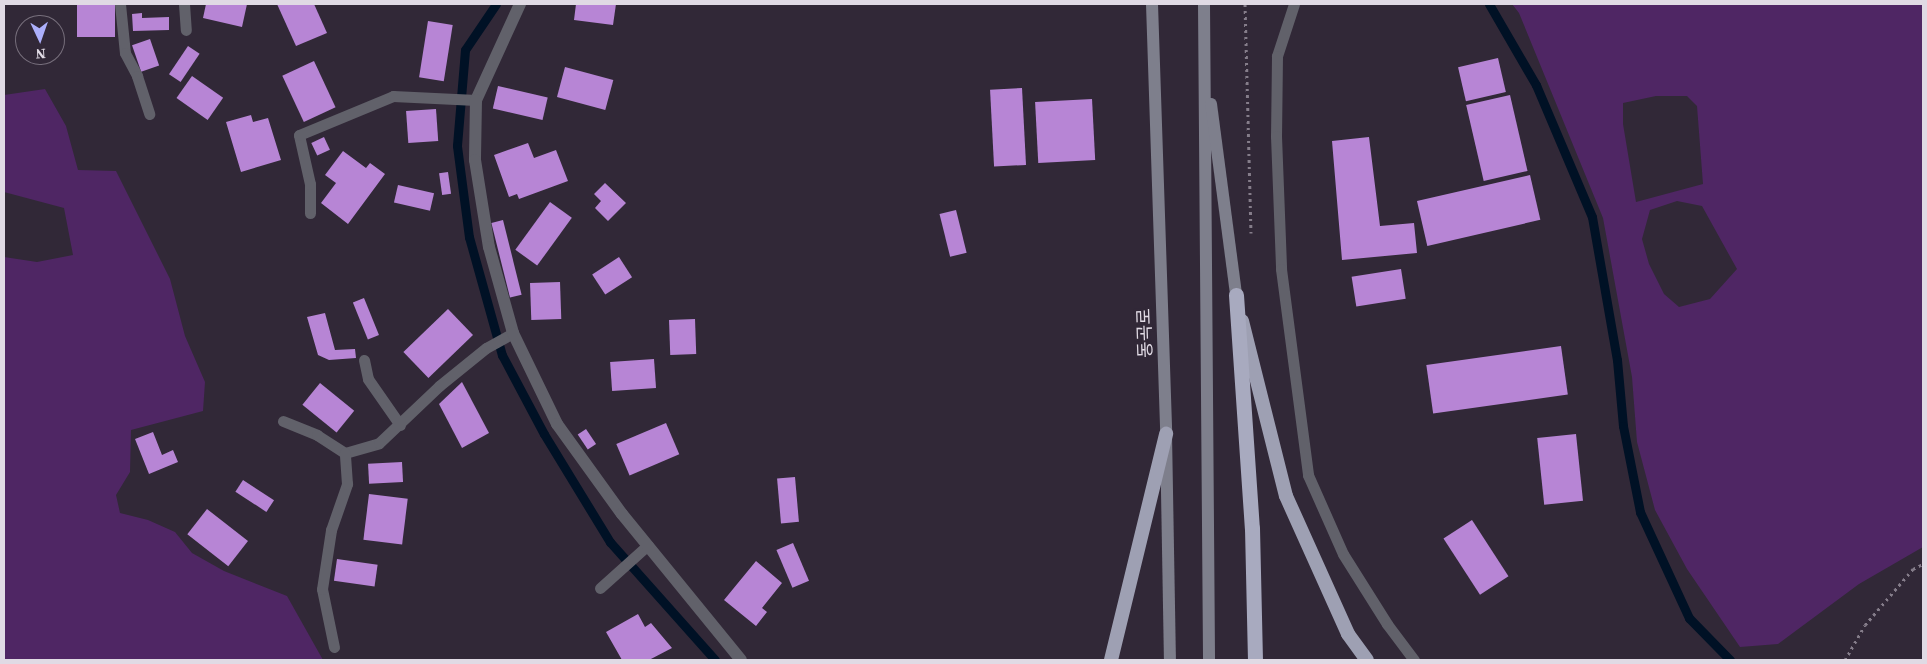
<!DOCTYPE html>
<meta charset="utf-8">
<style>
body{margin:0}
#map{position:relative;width:1927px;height:664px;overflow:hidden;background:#312837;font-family:"Source Serif 4","Noto Sans KR",serif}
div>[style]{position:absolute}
.green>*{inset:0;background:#4f2664}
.stream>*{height:9px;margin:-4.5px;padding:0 4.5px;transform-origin:4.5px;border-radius:4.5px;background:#001125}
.building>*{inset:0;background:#b785d5;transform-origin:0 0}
.path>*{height:3px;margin-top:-1.5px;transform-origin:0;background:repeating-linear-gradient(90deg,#857d8a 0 2.5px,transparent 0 6.5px)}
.service>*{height:11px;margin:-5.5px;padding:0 5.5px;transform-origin:5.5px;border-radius:5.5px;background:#61616a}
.minor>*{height:12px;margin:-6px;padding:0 6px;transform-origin:6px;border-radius:6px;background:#61616a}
.secondary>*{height:12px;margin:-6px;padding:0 6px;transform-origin:6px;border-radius:6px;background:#7e7f8c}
.trunk>*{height:14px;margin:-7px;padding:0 7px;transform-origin:7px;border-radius:7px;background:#9ea0b3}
.motorway>*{height:15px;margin:-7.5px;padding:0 7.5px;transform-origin:7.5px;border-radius:7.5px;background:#a8aabf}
span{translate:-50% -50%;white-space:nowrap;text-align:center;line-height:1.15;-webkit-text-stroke:5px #312837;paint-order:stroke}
.street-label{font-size:18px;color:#e0dae4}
.frame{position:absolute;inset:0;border:5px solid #e0dae4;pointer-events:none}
.north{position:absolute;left:15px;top:15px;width:50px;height:50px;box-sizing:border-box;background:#312837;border:1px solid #776f7c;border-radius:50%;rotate:177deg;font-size:14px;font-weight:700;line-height:20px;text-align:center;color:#e0dae4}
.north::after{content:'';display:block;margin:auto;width:18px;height:22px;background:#acaffb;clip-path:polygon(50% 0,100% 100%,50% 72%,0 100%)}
</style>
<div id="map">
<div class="green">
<div style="clip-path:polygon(evenodd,1512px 4px,1923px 4px,1923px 547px,1859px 584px,1778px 644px,1740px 647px,1687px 569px,1655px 510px,1637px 442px,1632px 377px,1603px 218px,1519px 13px,1512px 4px,1656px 96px,1687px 96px,1697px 106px,1703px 184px,1636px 202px,1623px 124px,1623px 103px,1656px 96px,1512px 4px,1677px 201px,1702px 206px,1737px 269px,1710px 299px,1679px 307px,1664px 294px,1649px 264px,1642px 239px,1650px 210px,1677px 201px)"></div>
<div style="clip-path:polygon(45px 89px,66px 126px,78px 170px,116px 171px,170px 279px,185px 336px,205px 382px,203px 411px,131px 430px,130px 472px,116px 495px,120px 513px,148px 520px,175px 532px,192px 553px,224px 571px,287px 596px,323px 660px,4px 660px,4px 257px,37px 262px,73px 255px,64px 208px,4px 192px,4px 95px)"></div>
</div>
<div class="stream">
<div style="left:496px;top:4px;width:55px;rotate:124deg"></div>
<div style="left:465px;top:50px;width:96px;rotate:94.8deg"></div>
<div style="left:457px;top:146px;width:92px;rotate:82.5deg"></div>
<div style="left:469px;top:237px;width:123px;rotate:74.4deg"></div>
<div style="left:502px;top:355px;width:89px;rotate:62deg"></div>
<div style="left:544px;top:434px;width:127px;rotate:58.6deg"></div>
<div style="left:610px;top:542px;width:158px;rotate:48.3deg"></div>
<div style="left:1489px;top:4px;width:94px;rotate:59.9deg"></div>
<div style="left:1536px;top:85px;width:143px;rotate:67deg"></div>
<div style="left:1592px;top:217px;width:145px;rotate:80.1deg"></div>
<div style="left:1617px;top:360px;width:66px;rotate:84.8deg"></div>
<div style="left:1623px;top:426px;width:88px;rotate:78.8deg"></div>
<div style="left:1640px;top:512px;width:117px;rotate:65.2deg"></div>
<div style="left:1689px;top:618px;width:59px;rotate:45.7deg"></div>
</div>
<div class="building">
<div style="left:77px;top:4px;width:38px;height:33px"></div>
<div style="clip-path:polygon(206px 4px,247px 4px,242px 27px,203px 18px)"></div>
<div style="clip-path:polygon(277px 4px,314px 4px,327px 33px,296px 46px)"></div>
<div style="clip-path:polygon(576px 4px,616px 4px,613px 25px,574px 20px)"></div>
<div style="clip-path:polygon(142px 13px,142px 18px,169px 17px,169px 30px,133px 31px,132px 14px)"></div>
<div style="left:428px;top:21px;width:25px;height:57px;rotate:9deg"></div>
<div style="left:150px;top:39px;width:28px;height:19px;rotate:71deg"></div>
<div style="left:188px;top:46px;width:14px;height:34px;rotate:34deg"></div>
<div style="left:1498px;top:58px;width:35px;height:41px;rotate:77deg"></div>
<div style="left:314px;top:61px;width:51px;height:35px;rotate:65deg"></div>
<div style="left:565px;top:67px;width:50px;height:31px;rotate:15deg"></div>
<div style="left:192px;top:76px;width:38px;height:27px;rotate:35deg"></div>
<div style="left:498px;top:86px;width:51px;height:23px;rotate:13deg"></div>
<div style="left:1022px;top:88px;width:77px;height:32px;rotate:87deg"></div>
<div style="left:1510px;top:95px;width:78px;height:45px;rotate:77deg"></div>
<div style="left:1092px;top:99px;width:61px;height:57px;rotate:87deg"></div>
<div style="left:436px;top:109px;width:32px;height:30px;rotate:86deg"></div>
<div style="clip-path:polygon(251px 115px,253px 122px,268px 118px,281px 160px,241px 172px,226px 122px)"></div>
<div style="left:324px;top:137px;width:14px;height:14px;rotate:65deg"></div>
<div style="clip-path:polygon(1369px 137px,1380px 226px,1414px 223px,1417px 253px,1342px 260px,1332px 141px)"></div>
<div style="clip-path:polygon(528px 143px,534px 158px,556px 150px,568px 181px,519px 199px,517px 194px,509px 197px,494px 155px)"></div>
<div style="clip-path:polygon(343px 151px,366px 168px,370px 163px,385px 174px,348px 224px,321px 203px,336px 183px,325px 175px)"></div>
<div style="left:448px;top:172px;width:22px;height:9px;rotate:82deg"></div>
<div style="left:1530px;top:175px;width:46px;height:116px;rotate:77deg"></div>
<div style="clip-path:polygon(605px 183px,626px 203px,608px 221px,595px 208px,601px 201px,594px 194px)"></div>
<div style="left:398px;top:185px;width:37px;height:18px;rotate:13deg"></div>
<div style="left:550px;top:202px;width:27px;height:59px;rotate:36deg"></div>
<div style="left:956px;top:210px;width:44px;height:17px;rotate:76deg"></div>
<div style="left:503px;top:220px;width:77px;height:12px;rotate:76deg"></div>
<div style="left:619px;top:257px;width:24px;height:32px;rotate:57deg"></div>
<div style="left:1401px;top:269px;width:30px;height:50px;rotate:81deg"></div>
<div style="left:560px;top:282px;width:37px;height:30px;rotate:88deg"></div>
<div style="left:364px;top:298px;width:40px;height:12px;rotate:68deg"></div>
<div style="left:448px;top:309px;width:36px;height:62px;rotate:46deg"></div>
<div style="clip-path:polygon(325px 313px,335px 350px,355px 349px,356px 358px,329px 360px,318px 355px,307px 317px)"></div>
<div style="left:695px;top:319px;width:35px;height:26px;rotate:88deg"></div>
<div style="left:1561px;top:346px;width:49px;height:136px;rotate:82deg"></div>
<div style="left:654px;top:359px;width:29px;height:44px;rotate:86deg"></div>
<div style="clip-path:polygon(462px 382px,489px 433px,462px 448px,439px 404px)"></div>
<div style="left:320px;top:383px;width:44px;height:28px;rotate:39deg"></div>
<div style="left:666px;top:423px;width:34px;height:54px;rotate:67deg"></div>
<div style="left:586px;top:429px;width:18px;height:10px;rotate:56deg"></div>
<div style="clip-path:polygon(153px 432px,162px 455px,173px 450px,178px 462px,149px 474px,135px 439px)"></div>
<div style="left:1576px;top:434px;width:67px;height:39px;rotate:84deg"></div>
<div style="left:402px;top:462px;width:20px;height:34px;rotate:87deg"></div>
<div style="left:795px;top:477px;width:45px;height:18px;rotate:85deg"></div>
<div style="left:243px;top:480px;width:37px;height:14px;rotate:33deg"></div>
<div style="left:369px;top:494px;width:39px;height:46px;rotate:7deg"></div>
<div style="left:207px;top:509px;width:52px;height:32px;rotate:38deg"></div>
<div style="left:1472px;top:520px;width:67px;height:34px;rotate:57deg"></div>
<div style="left:793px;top:543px;width:41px;height:18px;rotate:67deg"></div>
<div style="left:337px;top:559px;width:41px;height:22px;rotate:8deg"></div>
<div style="clip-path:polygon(756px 561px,782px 583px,762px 608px,767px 612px,756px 626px,724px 600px)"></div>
<div style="clip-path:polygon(638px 614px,645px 627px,651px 623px,672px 648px,649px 660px,622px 660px,606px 632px)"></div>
</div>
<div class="path">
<div style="left:1245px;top:4px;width:229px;rotate:88.5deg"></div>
<div style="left:1845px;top:660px;width:40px;rotate:-60.3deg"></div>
<div style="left:1865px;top:625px;width:74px;rotate:-49.4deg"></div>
<div style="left:1913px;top:569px;width:11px;rotate:-27deg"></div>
</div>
<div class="service">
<div style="left:120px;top:4px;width:49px;rotate:84.2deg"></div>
<div style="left:125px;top:53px;width:26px;rotate:62deg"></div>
<div style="left:137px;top:76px;width:40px;rotate:72deg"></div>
<div style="left:184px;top:4px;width:26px;rotate:86deg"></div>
<div style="left:1294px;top:4px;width:55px;rotate:108.1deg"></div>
<div style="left:1277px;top:56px;width:80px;rotate:90.7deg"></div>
<div style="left:1276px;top:136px;width:133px;rotate:87.8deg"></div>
<div style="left:1281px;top:269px;width:208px;rotate:82.5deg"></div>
<div style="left:1308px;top:475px;width:86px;rotate:66.1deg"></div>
<div style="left:1343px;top:554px;width:83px;rotate:57.8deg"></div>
<div style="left:1387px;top:624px;width:45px;rotate:53.1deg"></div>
<div style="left:310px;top:213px;width:29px;rotate:-90deg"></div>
<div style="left:310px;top:184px;width:50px;rotate:-102.7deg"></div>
<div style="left:299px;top:135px;width:102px;rotate:-22.5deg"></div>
<div style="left:393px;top:96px;width:83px;rotate:2.8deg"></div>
<div style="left:364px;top:360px;width:19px;rotate:78deg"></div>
<div style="left:368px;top:379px;width:56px;rotate:55.2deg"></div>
<div style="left:283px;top:421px;width:37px;rotate:22deg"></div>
<div style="left:317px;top:435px;width:33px;rotate:33deg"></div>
<div style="left:345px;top:453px;width:35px;rotate:-16deg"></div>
<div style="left:379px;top:443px;width:83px;rotate:-43.5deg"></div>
<div style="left:439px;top:386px;width:60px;rotate:-39deg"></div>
<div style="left:486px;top:348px;width:31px;rotate:-29deg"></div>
<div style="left:600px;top:588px;width:64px;rotate:-41.9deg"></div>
<div style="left:334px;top:647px;width:59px;rotate:-101.7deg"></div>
<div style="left:322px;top:589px;width:60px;rotate:-81.3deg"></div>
<div style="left:331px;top:530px;width:49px;rotate:-70.8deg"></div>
<div style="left:347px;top:484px;width:31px;rotate:-94deg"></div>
</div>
<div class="minor">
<div style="left:520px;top:4px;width:106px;rotate:114.6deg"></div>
<div style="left:476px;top:100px;width:60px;rotate:91deg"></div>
<div style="left:475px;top:160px;width:88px;rotate:80.9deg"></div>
<div style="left:489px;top:247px;width:89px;rotate:74.4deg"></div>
<div style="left:513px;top:333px;width:101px;rotate:64.2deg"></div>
<div style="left:557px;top:424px;width:111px;rotate:54.2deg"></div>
<div style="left:622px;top:514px;width:188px;rotate:50.8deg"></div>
</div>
<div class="secondary">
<div style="left:1152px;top:4px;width:430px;rotate:88.1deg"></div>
<div style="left:1166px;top:434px;width:226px;rotate:89deg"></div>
<div style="left:1204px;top:4px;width:656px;rotate:89.56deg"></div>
<div style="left:1211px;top:104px;width:193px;rotate:82.5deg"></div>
</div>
<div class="trunk">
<div style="left:1242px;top:321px;width:180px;rotate:75.9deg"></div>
<div style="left:1286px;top:496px;width:151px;rotate:65.8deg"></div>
<div style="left:1348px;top:634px;width:32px;rotate:54deg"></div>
<div style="left:1111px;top:660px;width:233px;rotate:-76.3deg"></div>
</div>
<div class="motorway">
<div style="left:1236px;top:295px;width:234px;rotate:86.1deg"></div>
<div style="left:1252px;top:528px;width:132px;rotate:88.7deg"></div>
</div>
<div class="street-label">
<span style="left:1145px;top:333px;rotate:-92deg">동곡로</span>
</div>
<div class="frame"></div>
<div class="north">N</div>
</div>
